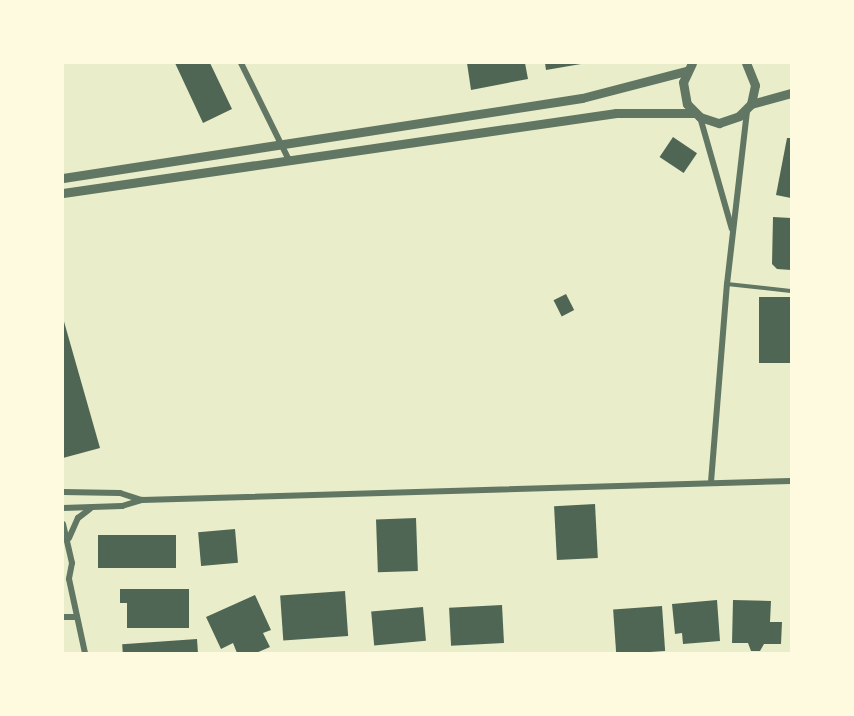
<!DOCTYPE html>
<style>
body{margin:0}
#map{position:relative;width:854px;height:716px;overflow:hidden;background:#e9edc9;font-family:"Roboto Condensed",sans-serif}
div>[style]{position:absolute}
.building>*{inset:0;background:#4f6655;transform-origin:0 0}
.service>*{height:4px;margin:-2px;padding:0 2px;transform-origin:2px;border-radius:2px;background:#617663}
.minor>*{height:6px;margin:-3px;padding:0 3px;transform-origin:3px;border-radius:3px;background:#617663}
.tertiary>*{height:9px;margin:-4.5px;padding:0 4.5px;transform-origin:4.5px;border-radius:4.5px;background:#617663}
span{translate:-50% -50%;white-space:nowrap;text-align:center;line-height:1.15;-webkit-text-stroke:5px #fefae0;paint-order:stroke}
.frame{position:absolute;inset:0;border:64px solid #fefae0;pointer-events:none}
</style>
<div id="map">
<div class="building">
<div style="clip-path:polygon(175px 63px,210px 63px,232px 109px,203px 123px)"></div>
<div style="clip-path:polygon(467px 63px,525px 63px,528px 79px,471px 90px)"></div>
<div style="clip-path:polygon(545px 63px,580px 63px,581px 64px,546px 70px)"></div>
<div style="left:673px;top:137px;width:29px;height:24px;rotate:34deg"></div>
<div style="clip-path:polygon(787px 138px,791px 138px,791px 198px,776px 195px)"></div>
<div style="clip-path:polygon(773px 217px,791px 218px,791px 270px,777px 269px,772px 264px)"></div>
<div style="left:566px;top:294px;width:18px;height:14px;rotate:63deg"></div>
<div style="left:759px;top:297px;width:32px;height:66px"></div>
<div style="clip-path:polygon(63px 318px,100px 448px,63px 458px)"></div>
<div style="left:595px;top:504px;width:54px;height:41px;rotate:87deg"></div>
<div style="left:416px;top:518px;width:53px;height:40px;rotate:88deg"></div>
<div style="left:235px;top:529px;width:34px;height:37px;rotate:85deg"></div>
<div style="left:98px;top:535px;width:78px;height:33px"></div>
<div style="clip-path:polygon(120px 589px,189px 589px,189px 628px,127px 628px,127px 603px,120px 603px)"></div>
<div style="left:345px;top:591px;width:45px;height:65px;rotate:86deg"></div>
<div style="clip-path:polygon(255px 595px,271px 630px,263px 633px,270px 647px,256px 653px,237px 653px,233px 643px,221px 649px,206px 617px)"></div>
<div style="clip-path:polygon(717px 600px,720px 641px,683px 644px,682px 633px,675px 634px,672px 604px)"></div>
<div style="clip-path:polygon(733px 600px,771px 601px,770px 622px,782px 622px,781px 644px,764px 644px,760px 651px,751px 651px,748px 643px,732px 643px)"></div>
<div style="left:502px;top:605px;width:38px;height:53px;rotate:87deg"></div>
<div style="left:662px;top:606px;width:45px;height:49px;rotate:86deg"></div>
<div style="left:423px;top:607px;width:34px;height:52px;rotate:85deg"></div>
<div style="left:197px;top:639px;width:14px;height:75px;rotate:86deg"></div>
</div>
<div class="service">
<div style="left:727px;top:284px;width:64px;rotate:6.2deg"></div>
</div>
<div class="minor">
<div style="left:241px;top:63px;width:108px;rotate:63.7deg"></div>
<div style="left:700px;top:117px;width:116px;rotate:74.1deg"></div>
<div style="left:711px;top:482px;width:199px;rotate:-85.4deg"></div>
<div style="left:727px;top:284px;width:175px;rotate:-83.4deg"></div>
<div style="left:63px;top:492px;width:57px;rotate:1deg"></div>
<div style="left:120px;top:493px;width:22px;rotate:18deg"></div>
<div style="left:63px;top:508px;width:59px;rotate:-1.9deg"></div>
<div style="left:122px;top:506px;width:21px;rotate:-17deg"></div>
<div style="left:142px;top:500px;width:649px;rotate:-1.68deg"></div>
<div style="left:63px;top:524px;width:40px;rotate:77deg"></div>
<div style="left:72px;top:563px;width:16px;rotate:101deg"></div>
<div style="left:69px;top:579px;width:76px;rotate:77.8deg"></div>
<div style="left:69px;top:538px;width:22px;rotate:-66deg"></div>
<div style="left:78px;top:518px;width:15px;rotate:-37deg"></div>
<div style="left:63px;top:617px;width:12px"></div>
</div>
<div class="tertiary">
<div style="left:692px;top:63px;width:21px;rotate:115deg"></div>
<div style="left:683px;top:82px;width:22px;rotate:80deg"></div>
<div style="left:687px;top:104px;width:18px;rotate:45deg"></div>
<div style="left:700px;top:117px;width:20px;rotate:18deg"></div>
<div style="left:719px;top:123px;width:21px;rotate:-19deg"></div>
<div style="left:739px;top:116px;width:17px;rotate:-45deg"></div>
<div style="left:751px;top:104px;width:19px;rotate:-78deg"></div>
<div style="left:755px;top:85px;width:24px;rotate:-112deg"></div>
<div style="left:751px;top:104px;width:41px;rotate:-15.4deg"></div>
<div style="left:63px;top:178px;width:525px;rotate:-8.76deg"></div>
<div style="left:582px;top:98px;width:107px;rotate:-14.6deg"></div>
<div style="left:63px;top:193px;width:559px;rotate:-8.23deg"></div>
<div style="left:616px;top:113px;width:78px"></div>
</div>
<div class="frame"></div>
</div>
